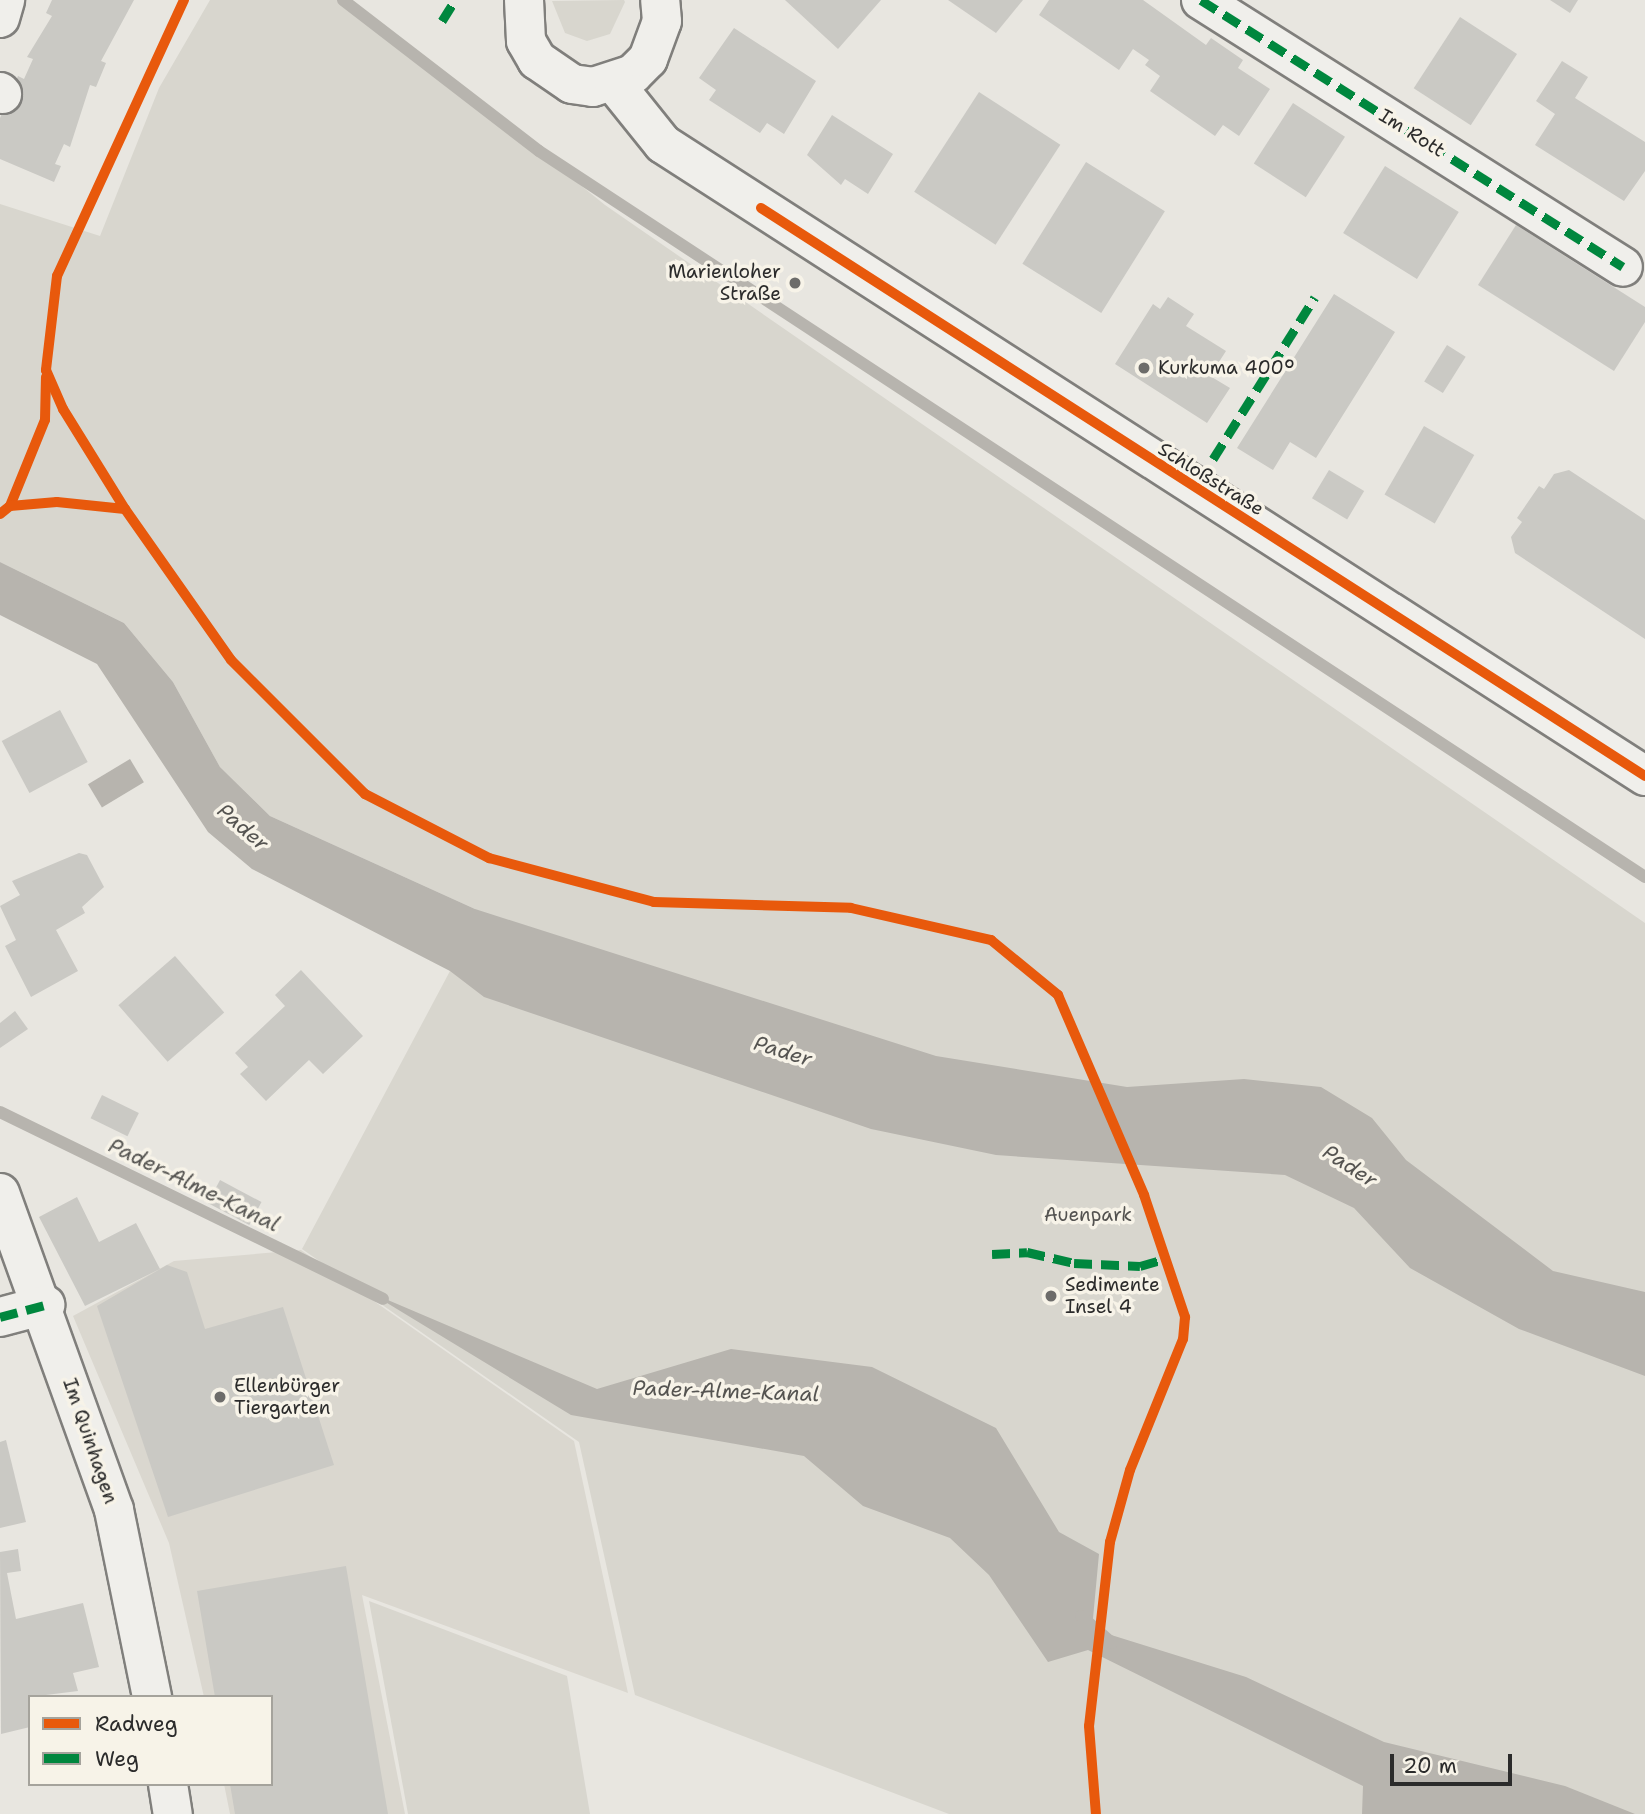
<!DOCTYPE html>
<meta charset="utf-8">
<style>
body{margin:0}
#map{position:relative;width:1645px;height:1814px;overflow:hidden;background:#e8e6e0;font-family:"Shantell Sans",sans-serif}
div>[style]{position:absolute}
.built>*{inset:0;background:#dad7cf}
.green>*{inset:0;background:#d8d6ce}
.water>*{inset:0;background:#b7b4ae;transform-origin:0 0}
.stream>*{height:12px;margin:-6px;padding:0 6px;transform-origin:6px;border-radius:6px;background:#b7b4ae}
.building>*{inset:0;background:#cac9c4;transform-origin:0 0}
.roads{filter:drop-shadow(2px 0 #807f7c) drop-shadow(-2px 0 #807f7c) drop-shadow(0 2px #807f7c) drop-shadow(0 -2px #807f7c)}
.minor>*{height:38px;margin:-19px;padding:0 19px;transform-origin:19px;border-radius:19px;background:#f0efeb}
.quiet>*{height:9px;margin-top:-4.5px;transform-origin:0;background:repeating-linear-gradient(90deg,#00873e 0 18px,transparent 0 27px)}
.cycleway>*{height:10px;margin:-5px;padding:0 5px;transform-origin:5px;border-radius:5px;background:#e8590c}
.dots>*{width:19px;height:19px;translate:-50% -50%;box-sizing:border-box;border:4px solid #f7f3e8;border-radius:50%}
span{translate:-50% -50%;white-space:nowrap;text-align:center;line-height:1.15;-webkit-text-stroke:7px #f7f3e8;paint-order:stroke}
.street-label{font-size:19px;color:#2b2b2b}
.poi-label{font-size:19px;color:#2b2b2b}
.right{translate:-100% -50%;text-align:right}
.left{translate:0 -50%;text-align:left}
.park-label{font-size:19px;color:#535250}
.water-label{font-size:21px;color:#555451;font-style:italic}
.legend{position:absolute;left:28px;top:1695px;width:245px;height:91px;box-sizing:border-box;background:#f7f3e8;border:2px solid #a5a39c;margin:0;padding:9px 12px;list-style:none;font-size:21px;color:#2b2b2b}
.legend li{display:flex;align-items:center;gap:14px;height:35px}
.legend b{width:35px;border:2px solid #a5a39c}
.scale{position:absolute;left:1390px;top:1754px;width:122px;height:32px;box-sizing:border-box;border:4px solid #2b2b2b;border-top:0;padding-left:9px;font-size:21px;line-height:24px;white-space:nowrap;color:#2b2b2b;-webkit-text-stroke:5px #f7f3e8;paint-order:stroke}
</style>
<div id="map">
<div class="built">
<div style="clip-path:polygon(301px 1250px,574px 1441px,628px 1693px,362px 1595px,405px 1814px,230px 1814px,224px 1784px,271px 1784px,271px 1697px,204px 1697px,169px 1543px,73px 1316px,174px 1261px)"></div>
</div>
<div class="green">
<div style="clip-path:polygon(210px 0,352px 0,605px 205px,1645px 923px,1645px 1814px,949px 1814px,635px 1695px,579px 1442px,302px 1249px,450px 971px,475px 909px,270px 816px,220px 767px,173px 682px,124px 623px,0 562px,0 204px,100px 236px,159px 88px)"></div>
<div style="clip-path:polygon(552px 1px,624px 0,625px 2px,610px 34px,587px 41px,565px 33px)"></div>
<div style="clip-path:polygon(369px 1601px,567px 1676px,590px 1814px,408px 1814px)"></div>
</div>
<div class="water">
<div style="clip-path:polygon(0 562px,124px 623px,173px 682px,220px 767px,270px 816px,475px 909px,936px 1056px,1127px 1087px,1244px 1079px,1321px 1087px,1372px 1118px,1406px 1160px,1553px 1271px,1645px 1292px,1645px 1376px,1519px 1329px,1410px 1268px,1354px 1208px,1285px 1175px,996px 1155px,871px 1129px,484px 997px,450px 971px,252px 869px,208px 832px,97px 664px,0 615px)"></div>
<div style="left:130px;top:759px;width:27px;height:49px;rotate:59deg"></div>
<div style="clip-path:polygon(369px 1292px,597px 1389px,731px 1349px,872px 1367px,996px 1428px,1059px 1532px,1099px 1554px,1092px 1629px,1246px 1677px,1384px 1742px,1565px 1786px,1635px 1814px,1362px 1814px,1363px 1786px,1088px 1650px,1048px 1662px,989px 1575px,950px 1538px,863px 1506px,804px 1456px,571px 1415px)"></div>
</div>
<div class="stream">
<div style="left:343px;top:0;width:247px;rotate:37.6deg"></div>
<div style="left:539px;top:151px;width:1323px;rotate:33.28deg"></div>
<div style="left:0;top:1112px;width:426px;rotate:26deg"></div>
<div style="left:1081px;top:1616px;width:41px;rotate:41.1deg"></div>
</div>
<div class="building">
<div style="clip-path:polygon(52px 0,134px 0,101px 61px,106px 63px,96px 87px,90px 85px,70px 147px,64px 144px,55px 164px,61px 166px,54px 182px,0 159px,0 118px,18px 76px,24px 79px,33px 59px,27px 57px,52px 16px,46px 13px)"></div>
<div style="clip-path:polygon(785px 0,881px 0,838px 49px)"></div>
<div style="clip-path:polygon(948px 0,1023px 0,996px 33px)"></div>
<div style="clip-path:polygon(1049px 0,1143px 0,1206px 45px,1211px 38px,1243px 60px,1238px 68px,1270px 89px,1239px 136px,1223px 125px,1215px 136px,1150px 91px,1160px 76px,1145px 65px,1149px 60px,1133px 49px,1119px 70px,1039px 15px)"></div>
<div style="clip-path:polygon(1550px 0,1578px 0,1570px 13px)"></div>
<div style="left:1460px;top:17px;width:68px;height:85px;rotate:33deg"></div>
<div style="clip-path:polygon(734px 28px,816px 81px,784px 134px,767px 123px,760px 133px,709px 100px,716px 90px,699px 78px)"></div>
<div style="clip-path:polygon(1562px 61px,1588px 77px,1575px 98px,1645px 142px,1645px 171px,1624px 201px,1535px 145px,1555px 114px,1536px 101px)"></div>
<div style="left:979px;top:92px;width:97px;height:119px;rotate:33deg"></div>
<div style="left:1293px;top:103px;width:62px;height:72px;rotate:33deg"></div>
<div style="clip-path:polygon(832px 115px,893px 154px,868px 194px,845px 179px,841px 185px,807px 155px)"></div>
<div style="left:1086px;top:162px;width:93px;height:120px;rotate:32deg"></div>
<div style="left:1385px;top:166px;width:87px;height:79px;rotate:32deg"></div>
<div style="clip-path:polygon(1516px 225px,1645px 307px,1645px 322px,1614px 371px,1478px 285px)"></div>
<div style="clip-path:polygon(1334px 294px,1395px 332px,1316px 458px,1290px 442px,1273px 470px,1237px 448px)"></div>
<div style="clip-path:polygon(1168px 297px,1194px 314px,1186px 326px,1226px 351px,1210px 376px,1230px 388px,1207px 423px,1115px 364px,1153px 304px,1160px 309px)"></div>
<div style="left:1447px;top:345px;width:22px;height:43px;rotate:32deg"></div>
<div style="left:1424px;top:426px;width:58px;height:79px;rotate:30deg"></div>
<div style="left:1329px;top:470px;width:41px;height:33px;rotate:31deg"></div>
<div style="clip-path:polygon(1569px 470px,1645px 520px,1645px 639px,1515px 553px,1511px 537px,1522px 522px,1517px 518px,1539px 486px,1544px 489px,1554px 474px)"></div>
<div style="left:60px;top:710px;width:59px;height:66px;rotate:62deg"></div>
<div style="clip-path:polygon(79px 853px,87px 855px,104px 887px,82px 907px,85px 913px,56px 930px,78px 971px,31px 997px,5px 946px,16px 940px,0 906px,20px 895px,12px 881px)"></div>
<div style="left:175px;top:956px;width:75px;height:75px;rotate:49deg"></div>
<div style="clip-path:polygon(301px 970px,363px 1036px,323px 1074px,309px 1060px,266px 1101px,240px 1074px,248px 1067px,235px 1053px,285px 1006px,275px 995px)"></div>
<div style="clip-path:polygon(15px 1011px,28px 1029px,0 1048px,0 1023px)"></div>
<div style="left:102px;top:1095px;width:41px;height:26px;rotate:26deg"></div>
<div style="left:220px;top:1180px;width:47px;height:26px;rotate:28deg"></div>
<div style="clip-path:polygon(77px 1197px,99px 1242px,136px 1223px,160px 1269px,85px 1306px,39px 1217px)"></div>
<div style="clip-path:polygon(167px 1265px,187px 1272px,205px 1329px,283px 1307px,334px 1465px,168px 1517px,97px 1306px)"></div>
<div style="clip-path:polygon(6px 1440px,26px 1522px,0 1528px,0 1442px)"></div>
<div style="clip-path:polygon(18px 1549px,21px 1571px,7px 1573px,16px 1619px,83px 1603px,99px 1667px,73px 1673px,78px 1691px,30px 1697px,30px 1727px,1px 1734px,0 1552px)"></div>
<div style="clip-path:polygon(346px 1566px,388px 1814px,235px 1814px,230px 1784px,271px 1784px,271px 1697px,215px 1697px,197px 1591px)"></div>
</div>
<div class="roads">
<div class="minor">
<div style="left:524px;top:0;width:41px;rotate:87.2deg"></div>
<div style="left:526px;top:41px;width:22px;rotate:60deg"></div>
<div style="left:537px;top:60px;width:42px;rotate:34.4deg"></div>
<div style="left:572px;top:84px;width:21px;rotate:8deg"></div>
<div style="left:593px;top:87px;width:42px;rotate:-18deg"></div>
<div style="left:633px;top:74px;width:21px;rotate:-45deg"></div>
<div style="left:648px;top:59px;width:40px;rotate:-69.8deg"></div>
<div style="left:662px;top:21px;width:21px;rotate:-95deg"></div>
<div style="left:1201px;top:0;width:499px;rotate:32.3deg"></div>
<div style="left:0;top:18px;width:19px;rotate:-74deg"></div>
<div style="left:614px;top:83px;width:78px;rotate:51.2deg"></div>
<div style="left:663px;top:144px;width:1168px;rotate:32.76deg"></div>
<div style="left:0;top:92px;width:3px;rotate:45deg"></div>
<div style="left:0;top:1193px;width:337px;rotate:70.2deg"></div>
<div style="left:114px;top:1510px;width:191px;rotate:78.5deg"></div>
<div style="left:0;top:1317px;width:47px;rotate:-14.9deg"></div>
<div style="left:168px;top:1784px;width:30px;rotate:81deg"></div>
</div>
</div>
<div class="quiet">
<div style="left:1201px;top:0;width:499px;rotate:32.3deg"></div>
<div style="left:442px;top:21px;width:25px;rotate:-58deg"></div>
<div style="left:1213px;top:459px;width:191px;rotate:-57.8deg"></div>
<div style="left:992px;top:1254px;width:35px;rotate:-3deg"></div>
<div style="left:1027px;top:1252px;width:48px;rotate:13.2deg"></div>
<div style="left:1074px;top:1263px;width:66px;rotate:2.6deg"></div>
<div style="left:1140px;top:1266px;width:29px;rotate:-16deg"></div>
<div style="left:0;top:1317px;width:47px;rotate:-14.9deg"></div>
</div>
<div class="cycleway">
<div style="left:184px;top:0;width:304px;rotate:114.7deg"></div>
<div style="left:57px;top:276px;width:95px;rotate:96.7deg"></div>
<div style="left:46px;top:370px;width:43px;rotate:66.4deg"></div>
<div style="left:63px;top:409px;width:118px;rotate:58.2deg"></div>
<div style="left:125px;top:509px;width:184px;rotate:54.9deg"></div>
<div style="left:231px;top:660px;width:190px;rotate:45deg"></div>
<div style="left:365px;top:794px;width:140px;rotate:27.3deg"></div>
<div style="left:489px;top:858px;width:171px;rotate:14.9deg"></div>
<div style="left:654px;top:902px;width:197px;rotate:1.7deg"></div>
<div style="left:851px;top:908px;width:144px;rotate:12.9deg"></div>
<div style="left:991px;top:940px;width:87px;rotate:39.4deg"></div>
<div style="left:1058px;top:995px;width:218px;rotate:66.7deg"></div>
<div style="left:1144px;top:1195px;width:129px;rotate:71.4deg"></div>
<div style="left:1185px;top:1317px;width:22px;rotate:95deg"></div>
<div style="left:1183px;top:1339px;width:141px;rotate:112deg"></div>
<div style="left:1130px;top:1470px;width:75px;rotate:105.5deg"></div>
<div style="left:1110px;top:1542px;width:185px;rotate:96.5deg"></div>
<div style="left:1089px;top:1726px;width:88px;rotate:85.5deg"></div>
<div style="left:761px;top:208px;width:1051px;rotate:32.72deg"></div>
<div style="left:10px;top:506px;width:93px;rotate:-67.9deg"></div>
<div style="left:45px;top:420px;width:43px;rotate:-88.7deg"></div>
<div style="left:0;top:514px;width:13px;rotate:-39deg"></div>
<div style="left:10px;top:506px;width:47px;rotate:-4.9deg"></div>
<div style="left:57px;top:502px;width:68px;rotate:5.9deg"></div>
</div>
<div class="dots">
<div style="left:795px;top:283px;background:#6d6c6a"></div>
<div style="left:1144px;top:368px;background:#6d6c6a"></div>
<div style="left:1051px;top:1296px;background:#6d6c6a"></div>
<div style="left:220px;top:1397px;background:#6d6c6a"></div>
</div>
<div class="street-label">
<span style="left:1412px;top:133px;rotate:32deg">Im Rott</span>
<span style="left:1211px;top:479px;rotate:32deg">Schloßstraße</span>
<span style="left:90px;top:1441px;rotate:71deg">Im Quinhagen</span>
</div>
<div class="poi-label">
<span class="right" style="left:781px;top:283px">Marienloher<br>Straße</span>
<span class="left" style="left:1158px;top:368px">Kurkuma 400°</span>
<span class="left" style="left:1065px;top:1296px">Sedimente<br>Insel 4</span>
<span class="left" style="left:234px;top:1397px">Ellenbürger<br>Tiergarten</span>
</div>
<div class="park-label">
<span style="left:1088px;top:1215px">Auenpark</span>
</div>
<div class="water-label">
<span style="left:243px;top:827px;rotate:41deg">Pader</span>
<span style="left:783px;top:1051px;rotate:17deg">Pader</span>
<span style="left:1350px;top:1166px;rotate:33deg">Pader</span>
<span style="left:194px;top:1185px;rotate:26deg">Pader-Alme-Kanal</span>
<span style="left:726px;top:1391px;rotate:2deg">Pader-Alme-Kanal</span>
</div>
<ul class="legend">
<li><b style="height:9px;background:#e8590c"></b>Radweg</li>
<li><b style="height:9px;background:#00873e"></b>Weg</li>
</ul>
<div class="scale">20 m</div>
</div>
